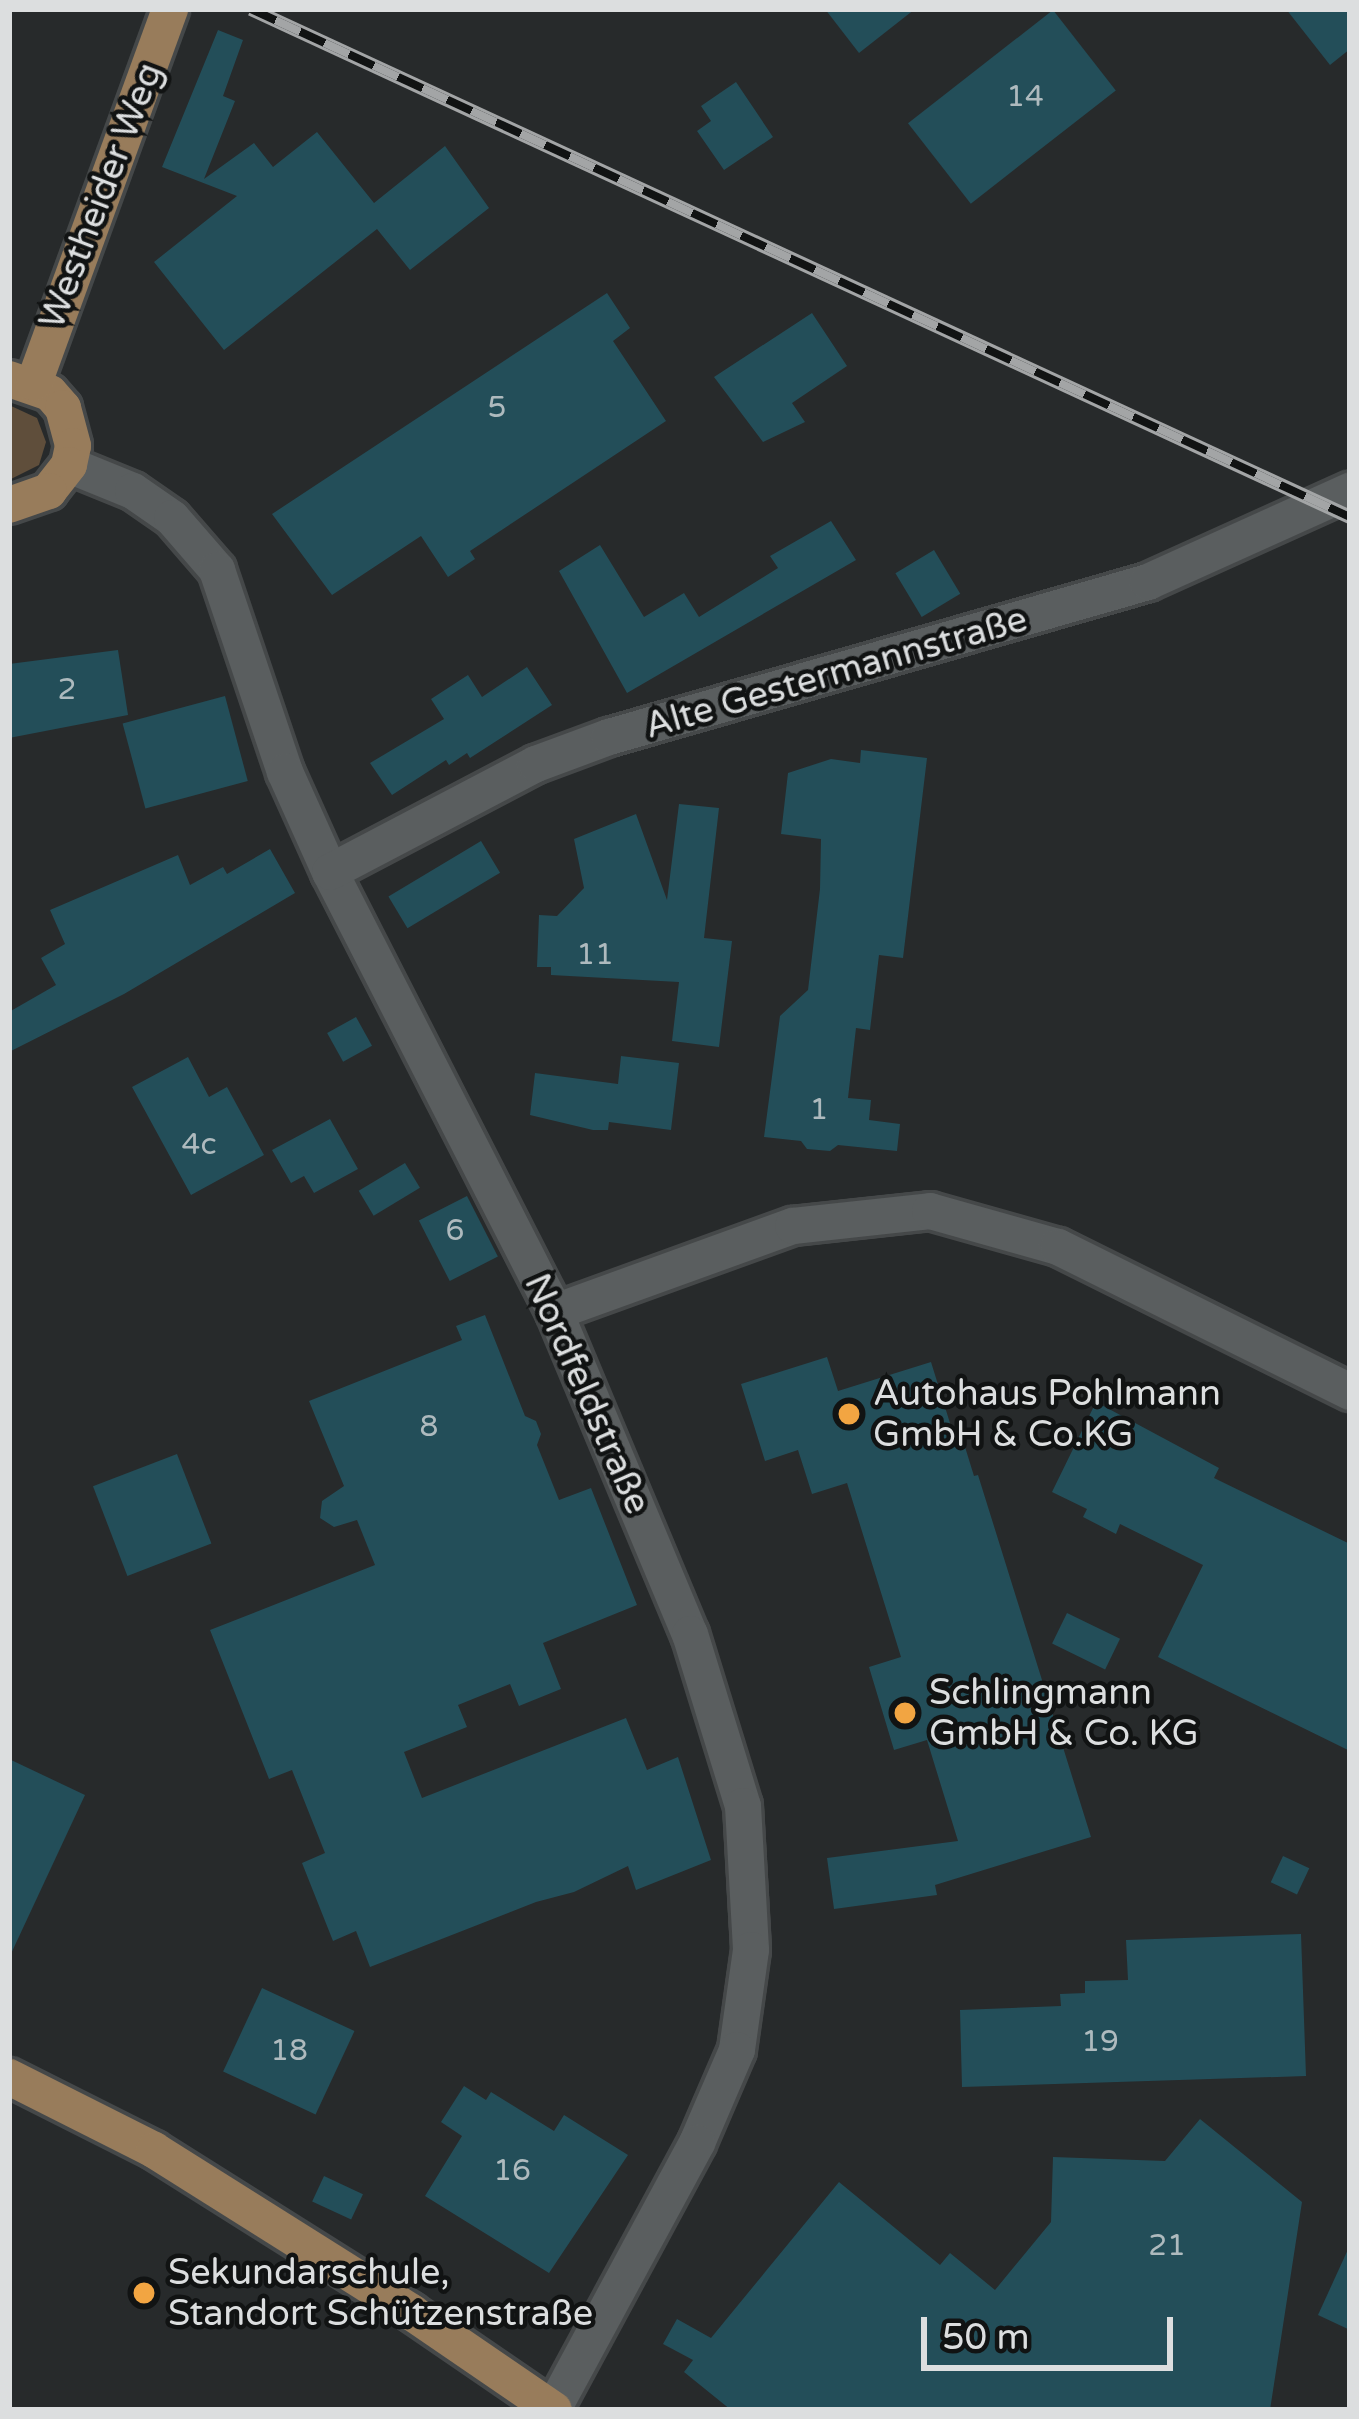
<!DOCTYPE html>
<meta charset="utf-8">
<style>
body{margin:0}
#map{position:relative;width:1359px;height:2419px;overflow:hidden;background:#272a2b;font-family:"Varela Round",sans-serif}
div>[style]{position:absolute}
.green>*{inset:0;background:#5f4e3b}
.building>*{inset:0;background:#234e59;transform-origin:0 0}
.roads{filter:drop-shadow(3px 0 #454849) drop-shadow(-3px 0 #454849) drop-shadow(0 3px #454849) drop-shadow(0 -3px #454849)}
.minor>*{height:36px;margin:-18px;padding:0 18px;transform-origin:18px;border-radius:18px;background:#5a5e5f}
.major>*{height:36px;margin:-18px;padding:0 18px;transform-origin:18px;border-radius:18px;background:#987c5b}
.rail>*{height:14px;margin-top:-7px;transform-origin:0;background:repeating-linear-gradient(90deg,#111313 0 27px,#a3a5a6 0 54px);box-sizing:border-box;border-block:3px solid #a3a5a6}
.dots>*{width:33px;height:33px;translate:-50% -50%;box-sizing:border-box;border:6px solid #111313;border-radius:50%}
span{translate:-50% -50%;white-space:nowrap;text-align:center;line-height:1.15;-webkit-text-stroke:9px #111313;paint-order:stroke}
.number-label{font-size:30px;color:#aebabe}
.number-label span{-webkit-text-stroke-width:0}
.street-label{font-size:36px;color:#dcdedf}
.poi-label{font-size:36px;color:#dcdedf}
.left{translate:0 -50%;text-align:left}
.frame{position:absolute;inset:0;border:12px solid #dcdedf;pointer-events:none}
.scale{position:absolute;left:921px;top:2317px;width:252px;height:54px;box-sizing:border-box;border:6px solid #dcdedf;border-top:0;padding-left:15px;font-size:36px;line-height:42px;white-space:nowrap;color:#dcdedf;-webkit-text-stroke:9px #111313;paint-order:stroke}
</style>
<div id="map">
<div class="green">
<div style="clip-path:polygon(9px 405px,37px 418px,46px 442px,39px 465px,9px 480px)"></div>
</div>
<div class="building">
<div style="clip-path:polygon(825px 9px,915px 9px,859px 53px)"></div>
<div style="clip-path:polygon(1286px 9px,1350px 9px,1350px 49px,1330px 65px)"></div>
<div style="left:1053px;top:10px;width:102px;height:184px;rotate:52deg"></div>
<div style="clip-path:polygon(218px 30px,243px 40px,223px 96px,235px 101px,204px 179px,254px 143px,273px 167px,317px 132px,374px 203px,445px 146px,489px 208px,410px 270px,377px 229px,224px 350px,154px 262px,237px 196px,162px 167px)"></div>
<div style="clip-path:polygon(736px 82px,773px 137px,724px 170px,697px 131px,711px 121px,701px 106px)"></div>
<div style="clip-path:polygon(607px 293px,630px 328px,613px 341px,666px 421px,470px 551px,475px 559px,448px 577px,421px 536px,332px 595px,272px 514px)"></div>
<div style="clip-path:polygon(812px 313px,847px 366px,792px 403px,805px 422px,763px 442px,714px 377px)"></div>
<div style="clip-path:polygon(831px 521px,856px 560px,627px 693px,559px 571px,600px 545px,644px 617px,684px 593px,699px 617px,778px 568px,770px 556px)"></div>
<div style="left:934px;top:550px;width:51px;height:45px;rotate:59deg"></div>
<div style="clip-path:polygon(118px 650px,128px 715px,9px 738px,9px 664px)"></div>
<div style="clip-path:polygon(527px 667px,552px 705px,470px 758px,467px 753px,449px 765px,446px 760px,392px 795px,370px 763px,444px 719px,431px 699px,468px 675px,482px 697px)"></div>
<div style="left:225px;top:696px;width:88px;height:106px;rotate:75deg"></div>
<div style="clip-path:polygon(861px 750px,927px 758px,903px 958px,879px 955px,870px 1030px,856px 1028px,848px 1098px,871px 1100px,869px 1120px,900px 1124px,897px 1151px,838px 1145px,830px 1151px,807px 1149px,801px 1141px,764px 1137px,780px 1016px,808px 990px,820px 889px,821px 839px,781px 834px,788px 773px,831px 759px,860px 763px)"></div>
<div style="clip-path:polygon(679px 804px,719px 808px,704px 938px,732px 941px,719px 1047px,672px 1041px,679px 982px,551px 975px,551px 967px,537px 967px,539px 915px,557px 916px,584px 888px,574px 839px,636px 814px,667px 900px)"></div>
<div style="left:481px;top:841px;width:37px;height:108px;rotate:59deg"></div>
<div style="clip-path:polygon(270px 849px,295px 893px,124px 994px,9px 1052px,9px 1012px,56px 985px,41px 958px,65px 944px,50px 910px,178px 855px,190px 885px,223px 867px,227px 874px)"></div>
<div style="left:356px;top:1017px;width:33px;height:33px;rotate:61deg"></div>
<div style="clip-path:polygon(621px 1056px,679px 1063px,671px 1130px,609px 1122px,608px 1130px,593px 1130px,530px 1115px,535px 1073px,618px 1084px)"></div>
<div style="clip-path:polygon(188px 1057px,209px 1097px,227px 1087px,264px 1155px,191px 1195px,132px 1087px)"></div>
<div style="clip-path:polygon(330px 1119px,358px 1169px,314px 1193px,304px 1176px,291px 1183px,272px 1150px)"></div>
<div style="left:405px;top:1163px;width:29px;height:54px;rotate:59deg"></div>
<div style="left:467px;top:1196px;width:68px;height:54px;rotate:63deg"></div>
<div style="clip-path:polygon(485px 1315px,525px 1416px,536px 1421px,541px 1434px,537px 1445px,559px 1500px,591px 1488px,637px 1605px,543px 1643px,561px 1689px,519px 1706px,510px 1684px,458px 1705px,467px 1727px,404px 1752px,422px 1798px,626px 1718px,647px 1770px,678px 1757px,711px 1860px,636px 1890px,628px 1866px,574px 1892px,536px 1902px,370px 1967px,356px 1931px,333px 1941px,302px 1863px,325px 1853px,292px 1770px,269px 1779px,210px 1630px,375px 1565px,357px 1520px,334px 1527px,320px 1518px,322px 1501px,344px 1486px,309px 1401px,462px 1340px,456px 1326px)"></div>
<div style="clip-path:polygon(827px 1357px,838px 1391px,931px 1362px,954px 1436px,961px 1434px,974px 1476px,978px 1475px,1091px 1837px,935px 1885px,937px 1895px,834px 1909px,827px 1858px,958px 1841px,927px 1740px,894px 1750px,869px 1667px,901px 1657px,847px 1483px,812px 1494px,798px 1450px,765px 1461px,741px 1384px)"></div>
<div style="clip-path:polygon(1096px 1402px,1219px 1468px,1214px 1478px,1350px 1544px,1350px 1751px,1158px 1657px,1203px 1565px,1120px 1524px,1116px 1534px,1083px 1517px,1087px 1509px,1052px 1492px)"></div>
<div style="left:177px;top:1454px;width:96px;height:90px;rotate:69deg"></div>
<div style="left:1067px;top:1613px;width:59px;height:34px;rotate:26deg"></div>
<div style="clip-path:polygon(9px 1759px,85px 1795px,9px 1958px)"></div>
<div style="left:1283px;top:1856px;width:29px;height:29px;rotate:25deg"></div>
<div style="clip-path:polygon(1301px 1934px,1306px 2076px,962px 2087px,960px 2010px,1061px 2006px,1060px 1994px,1085px 1993px,1085px 1981px,1128px 1980px,1126px 1940px)"></div>
<div style="left:262px;top:1988px;width:102px;height:92px;rotate:25deg"></div>
<div style="clip-path:polygon(464px 2086px,486px 2100px,491px 2092px,554px 2131px,564px 2115px,628px 2155px,549px 2273px,425px 2196px,462px 2136px,441px 2122px)"></div>
<div style="clip-path:polygon(1200px 2119px,1302px 2202px,1270px 2410px,731px 2410px,684px 2372px,693px 2360px,663px 2344px,677px 2319px,711px 2338px,839px 2182px,940px 2265px,950px 2253px,995px 2290px,1051px 2222px,1053px 2157px,1165px 2161px)"></div>
<div style="left:324px;top:2176px;width:43px;height:28px;rotate:25deg"></div>
<div style="clip-path:polygon(1350px 2245px,1350px 2330px,1318px 2315px)"></div>
</div>
<div class="roads">
<div class="minor">
<div style="left:69px;top:465px;width:69px;rotate:22.1deg"></div>
<div style="left:133px;top:491px;width:47px;rotate:34.7deg"></div>
<div style="left:172px;top:518px;width:69px;rotate:49.1deg"></div>
<div style="left:217px;top:570px;width:213px;rotate:71.4deg"></div>
<div style="left:285px;top:772px;width:110px;rotate:65.8deg"></div>
<div style="left:330px;top:872px;width:494px;rotate:62.9deg"></div>
<div style="left:555px;top:1312px;width:349px;rotate:67.3deg"></div>
<div style="left:690px;top:1634px;width:180px;rotate:72.9deg"></div>
<div style="left:743px;top:1806px;width:144px;rotate:86.8deg"></div>
<div style="left:751px;top:1950px;width:101px;rotate:98deg"></div>
<div style="left:737px;top:2050px;width:101px;rotate:113.3deg"></div>
<div style="left:697px;top:2143px;width:302px;rotate:118.4deg"></div>
<div style="left:330px;top:872px;width:233px;rotate:-27.7deg"></div>
<div style="left:536px;top:764px;width:78px;rotate:-20.3deg"></div>
<div style="left:609px;top:737px;width:561px;rotate:-16.04deg"></div>
<div style="left:1148px;top:582px;width:222px;rotate:-24.3deg"></div>
<div style="left:555px;top:1312px;width:253px;rotate:-19.9deg"></div>
<div style="left:793px;top:1226px;width:138px;rotate:-6.2deg"></div>
<div style="left:930px;top:1211px;width:133px;rotate:15.7deg"></div>
<div style="left:1058px;top:1247px;width:326px;rotate:26.4deg"></div>
</div>
<div class="major">
<div style="left:9px;top:379px;width:43px;rotate:18.9deg"></div>
<div style="left:50px;top:393px;width:20px;rotate:49deg"></div>
<div style="left:63px;top:408px;width:39px;rotate:75deg"></div>
<div style="left:73px;top:446px;width:19px;rotate:102deg"></div>
<div style="left:69px;top:465px;width:33px;rotate:128deg"></div>
<div style="left:49px;top:491px;width:42px;rotate:160.7deg"></div>
<div style="left:34px;top:383px;width:398px;rotate:-70deg"></div>
<div style="left:9px;top:2077px;width:162px;rotate:26.7deg"></div>
<div style="left:154px;top:2150px;width:304px;rotate:32.2deg"></div>
<div style="left:411px;top:2312px;width:173px;rotate:34.4deg"></div>
</div>
</div>
<div class="rail">
<div style="left:251px;top:9px;width:1211px;rotate:24.81deg"></div>
</div>
<div class="dots">
<div style="left:849px;top:1414px;background:#f2a542"></div>
<div style="left:905px;top:1713px;background:#f2a542"></div>
<div style="left:144px;top:2293px;background:#f2a542"></div>
</div>
<div class="number-label">
<span style="left:1025px;top:97px">14</span>
<span style="left:497px;top:408px">5</span>
<span style="left:67px;top:690px">2</span>
<span style="left:595px;top:955px">11</span>
<span style="left:819px;top:1110px">1</span>
<span style="left:199px;top:1145px">4c</span>
<span style="left:455px;top:1231px">6</span>
<span style="left:429px;top:1427px">8</span>
<span style="left:1100px;top:2042px">19</span>
<span style="left:289px;top:2051px">18</span>
<span style="left:512px;top:2171px">16</span>
<span style="left:1167px;top:2246px">21</span>
</div>
<div class="street-label">
<span style="left:101px;top:196px;rotate:-69deg">Westheider Weg</span>
<span style="left:836px;top:673px;rotate:-16deg">Alte Gestermannstraße</span>
<span style="left:587px;top:1394px;rotate:66deg">Nordfeldstraße</span>
</div>
<div class="poi-label">
<span class="left" style="left:873px;top:1414px">Autohaus Pohlmann<br>GmbH &amp; Co.KG</span>
<span class="left" style="left:929px;top:1713px">Schlingmann<br>GmbH &amp; Co. KG</span>
<span class="left" style="left:168px;top:2293px">Sekundarschule,<br>Standort Schützenstraße</span>
</div>
<div class="frame"></div>
<div class="scale">50 m</div>
</div>
